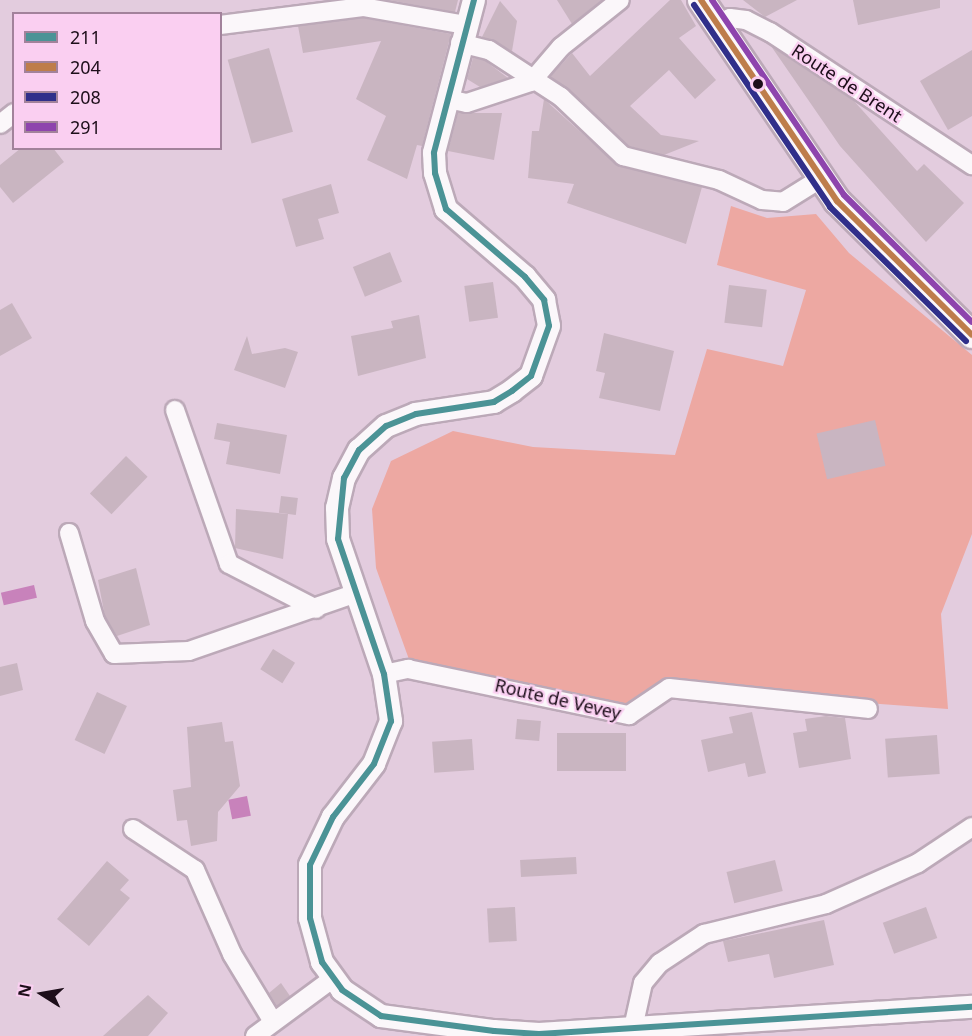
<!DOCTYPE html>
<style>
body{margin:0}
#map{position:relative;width:972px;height:1036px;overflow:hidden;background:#e3ccde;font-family:"Noto Sans",sans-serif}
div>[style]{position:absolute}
.green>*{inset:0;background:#eda8a2}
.water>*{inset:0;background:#c882bb;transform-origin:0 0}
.building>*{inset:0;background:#c9b5c1;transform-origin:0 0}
.roads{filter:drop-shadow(2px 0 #bca9b8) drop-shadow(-2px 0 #bca9b8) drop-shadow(0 2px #bca9b8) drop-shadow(0 -2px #bca9b8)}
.minor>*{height:18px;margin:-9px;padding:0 9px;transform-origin:9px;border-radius:9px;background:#fbf7fa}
.tertiary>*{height:22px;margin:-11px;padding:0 11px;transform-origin:11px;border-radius:11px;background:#fbf7fa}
.secondary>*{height:26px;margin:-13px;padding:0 13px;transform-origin:13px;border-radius:13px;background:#fbf7fa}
.bus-1>*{height:6px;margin:-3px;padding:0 3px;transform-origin:3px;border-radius:3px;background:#4b9396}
.bus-2>*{height:6px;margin:-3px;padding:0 3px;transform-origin:3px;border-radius:3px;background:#be7d4b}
.bus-3>*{height:6px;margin:-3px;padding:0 3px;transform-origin:3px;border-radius:3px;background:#302f8a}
.bus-4>*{height:6px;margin:-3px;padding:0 3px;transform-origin:3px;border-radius:3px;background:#8e44ad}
.dots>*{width:16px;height:16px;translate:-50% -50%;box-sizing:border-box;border:3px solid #facff1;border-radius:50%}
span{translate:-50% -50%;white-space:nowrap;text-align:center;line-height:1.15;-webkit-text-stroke:4.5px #facff1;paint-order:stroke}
.street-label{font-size:18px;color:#1d0e1a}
.legend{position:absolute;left:12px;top:12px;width:210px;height:138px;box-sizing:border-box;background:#facff1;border:2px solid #a2829b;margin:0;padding:8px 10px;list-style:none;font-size:18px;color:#1d0e1a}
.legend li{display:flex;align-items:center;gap:12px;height:30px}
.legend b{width:30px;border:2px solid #a2829b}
.north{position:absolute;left:12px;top:964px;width:60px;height:60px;-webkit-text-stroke:4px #facff1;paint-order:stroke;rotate:281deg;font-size:16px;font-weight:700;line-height:24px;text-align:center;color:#1d0e1a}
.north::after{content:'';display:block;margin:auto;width:21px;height:27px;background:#1d0e1a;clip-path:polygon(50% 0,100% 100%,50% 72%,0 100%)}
</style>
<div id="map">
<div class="green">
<div style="clip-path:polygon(731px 206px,767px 218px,816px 214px,849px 253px,972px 355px,972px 534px,941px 614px,948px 709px,676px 689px,646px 710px,415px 676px,376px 568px,372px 509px,391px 461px,453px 431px,533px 447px,675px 455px,707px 349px,783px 366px,806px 290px,717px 265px)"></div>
</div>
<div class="water">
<div style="left:34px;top:585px;width:13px;height:34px;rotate:77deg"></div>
<div style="left:247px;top:796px;width:20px;height:19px;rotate:79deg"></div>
</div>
<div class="building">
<div style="clip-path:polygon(388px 0,458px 0,455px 12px)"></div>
<div style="clip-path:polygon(557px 0,602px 0,572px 24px)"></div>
<div style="clip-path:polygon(670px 0,681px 0,696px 26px,679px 38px,716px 80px,695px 99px,669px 70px,630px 106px,661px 135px,699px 141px,664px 155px,629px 146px,550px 77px,572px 53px,590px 76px)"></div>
<div style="clip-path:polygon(743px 0,797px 0,765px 17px)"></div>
<div style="clip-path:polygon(853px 0,940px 0,940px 8px,858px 25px)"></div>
<div style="clip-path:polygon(500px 1px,517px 21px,512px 51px,482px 37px)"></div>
<div style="clip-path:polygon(363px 18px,451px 34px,422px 146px,417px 145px,407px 179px,367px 160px,386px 116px,356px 99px,381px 41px,303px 53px,298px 26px)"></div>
<div style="clip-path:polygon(771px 46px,854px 101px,917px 171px,924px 164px,964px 203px,926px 242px,840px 146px)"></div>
<div style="left:269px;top:48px;width:87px;height:43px;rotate:74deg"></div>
<div style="clip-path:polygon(972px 50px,972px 116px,948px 130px,920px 81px)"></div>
<div style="clip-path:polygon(473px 58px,484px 60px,508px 78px,480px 87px,467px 79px)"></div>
<div style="clip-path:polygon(544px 99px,616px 164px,702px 187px,686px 244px,567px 203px,574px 184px,528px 178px,532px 131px,539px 131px)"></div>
<div style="clip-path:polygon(458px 113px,502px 113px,494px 160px,448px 151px)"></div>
<div style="clip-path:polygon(21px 148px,53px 148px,64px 162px,13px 203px,0 187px,0 165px)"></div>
<div style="clip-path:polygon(331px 184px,339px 213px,318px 219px,324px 239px,296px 247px,282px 199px)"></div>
<div style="left:390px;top:252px;width:32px;height:40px;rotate:68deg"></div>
<div style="left:493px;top:282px;width:36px;height:29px;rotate:82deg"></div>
<div style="left:729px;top:285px;width:38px;height:38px;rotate:7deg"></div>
<div style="clip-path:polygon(12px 303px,32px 338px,0 356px,0 310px)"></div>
<div style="clip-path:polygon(419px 315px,426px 358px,358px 376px,351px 336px,393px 328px,391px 321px)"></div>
<div style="clip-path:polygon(604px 333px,674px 351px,660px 411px,599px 398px,605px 373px,596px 371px)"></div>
<div style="clip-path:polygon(247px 336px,252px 354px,285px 348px,298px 352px,285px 388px,234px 370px)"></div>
<div style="left:875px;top:420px;width:47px;height:60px;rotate:77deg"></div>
<div style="clip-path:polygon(217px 423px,287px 435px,280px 474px,226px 464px,230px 442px,214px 439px)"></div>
<div style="left:126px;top:456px;width:30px;height:52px;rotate:44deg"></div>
<div style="left:281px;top:496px;width:17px;height:17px;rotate:7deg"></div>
<div style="clip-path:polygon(236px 509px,288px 514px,283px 559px,235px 548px)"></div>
<div style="clip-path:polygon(136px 568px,150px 625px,117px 636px,105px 617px,98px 580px)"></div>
<div style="left:273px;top:649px;width:26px;height:24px;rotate:32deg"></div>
<div style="clip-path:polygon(17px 663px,23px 690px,0 696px,0 667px)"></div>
<div style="left:97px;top:692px;width:33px;height:53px;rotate:25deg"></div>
<div style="clip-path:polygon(752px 712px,766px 773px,748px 777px,745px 763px,708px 772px,701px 740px,733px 733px,729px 717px)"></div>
<div style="clip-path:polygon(826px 716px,845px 718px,851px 759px,799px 768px,793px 733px,807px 731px,805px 719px)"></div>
<div style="left:517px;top:719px;width:24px;height:20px;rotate:5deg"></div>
<div style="clip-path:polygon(222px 722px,225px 742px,233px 741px,240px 786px,218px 812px,217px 841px,191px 846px,187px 820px,177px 821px,173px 790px,191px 787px,187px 727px)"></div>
<div style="left:557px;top:733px;width:69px;height:38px"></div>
<div style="left:937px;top:735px;width:39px;height:52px;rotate:86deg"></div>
<div style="left:472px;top:739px;width:31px;height:40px;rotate:86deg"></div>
<div style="left:576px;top:857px;width:17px;height:56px;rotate:87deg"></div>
<div style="left:775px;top:860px;width:32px;height:50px;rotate:76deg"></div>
<div style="clip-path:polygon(107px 861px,129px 880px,120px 890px,130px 898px,89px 946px,57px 919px)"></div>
<div style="left:515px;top:907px;width:34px;height:28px;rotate:87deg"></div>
<div style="left:926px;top:907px;width:33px;height:46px;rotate:70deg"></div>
<div style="clip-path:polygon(824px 920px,834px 965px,774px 978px,769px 954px,728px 962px,723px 941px)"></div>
<div style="clip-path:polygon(281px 983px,290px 996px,277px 1006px,269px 993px)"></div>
<div style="clip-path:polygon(148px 995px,168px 1013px,148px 1036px,103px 1036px)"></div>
</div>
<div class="roads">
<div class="minor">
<div style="left:717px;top:24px;width:14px;rotate:-25deg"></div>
<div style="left:730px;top:18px;width:16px;rotate:7deg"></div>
<div style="left:746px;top:20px;width:27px;rotate:27deg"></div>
<div style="left:770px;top:32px;width:242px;rotate:33.4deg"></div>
<div style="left:220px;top:25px;width:144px;rotate:-7.2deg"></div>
<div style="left:363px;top:7px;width:105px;rotate:9.9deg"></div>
<div style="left:460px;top:43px;width:30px;rotate:14deg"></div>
<div style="left:489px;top:50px;width:86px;rotate:33.1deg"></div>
<div style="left:561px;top:97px;width:86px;rotate:43.6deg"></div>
<div style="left:623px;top:156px;width:99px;rotate:14deg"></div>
<div style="left:719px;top:180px;width:47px;rotate:24.9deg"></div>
<div style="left:762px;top:200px;width:21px;rotate:5deg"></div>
<div style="left:783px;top:202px;width:44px;rotate:-31.9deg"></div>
<div style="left:448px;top:99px;width:19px;rotate:12deg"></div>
<div style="left:467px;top:103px;width:67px;rotate:-18.2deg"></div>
<div style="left:531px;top:82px;width:46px;rotate:-49.4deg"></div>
<div style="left:561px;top:47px;width:75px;rotate:-38.5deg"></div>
<div style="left:0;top:124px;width:18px;rotate:-38deg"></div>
<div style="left:175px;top:410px;width:163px;rotate:70.7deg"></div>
<div style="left:229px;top:564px;width:98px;rotate:27.3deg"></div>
<div style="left:69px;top:533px;width:92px;rotate:73.5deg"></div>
<div style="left:95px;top:621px;width:38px;rotate:60deg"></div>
<div style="left:114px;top:654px;width:75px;rotate:-2.3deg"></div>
<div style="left:189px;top:651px;width:175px;rotate:-19.1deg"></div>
<div style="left:384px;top:674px;width:25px;rotate:-12deg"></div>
<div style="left:408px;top:669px;width:226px;rotate:11.8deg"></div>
<div style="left:629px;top:715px;width:48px;rotate:-34deg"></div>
<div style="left:669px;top:688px;width:200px;rotate:6deg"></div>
<div style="left:133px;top:829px;width:74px;rotate:33.5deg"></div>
<div style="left:195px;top:870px;width:92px;rotate:66.2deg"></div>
<div style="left:232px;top:954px;width:77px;rotate:58.8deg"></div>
<div style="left:633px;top:1028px;width:46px;rotate:-77.5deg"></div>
<div style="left:643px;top:983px;width:26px;rotate:-50deg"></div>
<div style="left:660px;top:963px;width:53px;rotate:-33.4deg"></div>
<div style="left:704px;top:934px;width:126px;rotate:-13.8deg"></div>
<div style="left:826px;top:904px;width:101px;rotate:-24deg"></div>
<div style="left:918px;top:863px;width:65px;rotate:-33.7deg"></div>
<div style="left:255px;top:1036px;width:96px;rotate:-36.5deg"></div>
</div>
<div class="tertiary">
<div style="left:474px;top:0;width:158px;rotate:104.7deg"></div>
<div style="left:434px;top:153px;width:20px;rotate:87deg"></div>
<div style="left:435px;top:173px;width:38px;rotate:73deg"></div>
<div style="left:446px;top:209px;width:104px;rotate:40.7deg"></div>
<div style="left:525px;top:277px;width:30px;rotate:50deg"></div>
<div style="left:544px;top:300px;width:26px;rotate:79deg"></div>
<div style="left:549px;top:326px;width:53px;rotate:109.8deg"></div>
<div style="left:531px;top:376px;width:24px;rotate:142deg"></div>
<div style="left:512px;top:391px;width:21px;rotate:149deg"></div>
<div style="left:494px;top:402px;width:79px;rotate:171.3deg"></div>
<div style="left:416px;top:414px;width:32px;rotate:158deg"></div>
<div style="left:386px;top:426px;width:36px;rotate:138deg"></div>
<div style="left:359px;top:450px;width:32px;rotate:118deg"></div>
<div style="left:344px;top:478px;width:31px;rotate:103deg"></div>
<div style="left:337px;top:508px;width:31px;rotate:88deg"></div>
<div style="left:338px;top:539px;width:143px;rotate:71.2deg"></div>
<div style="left:384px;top:674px;width:48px;rotate:81.5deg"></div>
<div style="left:391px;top:721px;width:46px;rotate:111.6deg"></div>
<div style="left:374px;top:764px;width:67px;rotate:127.7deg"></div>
<div style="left:333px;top:817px;width:53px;rotate:115.6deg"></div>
<div style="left:310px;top:865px;width:53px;rotate:90deg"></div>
<div style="left:310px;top:918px;width:46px;rotate:74.7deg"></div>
<div style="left:322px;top:962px;width:34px;rotate:54deg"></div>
<div style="left:342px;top:990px;width:47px;rotate:33.7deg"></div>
<div style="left:381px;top:1016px;width:114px;rotate:7.6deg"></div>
<div style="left:494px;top:1031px;width:45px;rotate:3.8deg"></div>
<div style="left:539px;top:1034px;width:434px;rotate:-3.6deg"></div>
</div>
<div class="secondary">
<div style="left:701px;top:0;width:243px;rotate:55.9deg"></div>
<div style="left:837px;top:201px;width:190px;rotate:44.8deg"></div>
</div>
</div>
<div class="bus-1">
<div style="left:474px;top:0;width:158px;rotate:104.7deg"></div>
<div style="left:434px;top:153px;width:20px;rotate:87deg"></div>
<div style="left:435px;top:173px;width:38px;rotate:73deg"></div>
<div style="left:446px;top:209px;width:104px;rotate:40.7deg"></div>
<div style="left:525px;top:277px;width:30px;rotate:50deg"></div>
<div style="left:544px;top:300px;width:26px;rotate:79deg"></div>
<div style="left:549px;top:326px;width:53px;rotate:109.8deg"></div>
<div style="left:531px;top:376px;width:24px;rotate:142deg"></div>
<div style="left:512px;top:391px;width:21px;rotate:149deg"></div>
<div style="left:494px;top:402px;width:79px;rotate:171.3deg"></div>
<div style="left:416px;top:414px;width:32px;rotate:158deg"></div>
<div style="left:386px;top:426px;width:36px;rotate:138deg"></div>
<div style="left:359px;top:450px;width:32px;rotate:118deg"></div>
<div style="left:344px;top:478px;width:61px;rotate:95.6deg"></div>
<div style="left:338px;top:539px;width:143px;rotate:71.2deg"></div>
<div style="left:384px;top:674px;width:48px;rotate:81.5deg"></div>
<div style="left:391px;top:721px;width:46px;rotate:111.6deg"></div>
<div style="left:374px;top:764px;width:67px;rotate:127.7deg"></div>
<div style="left:333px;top:817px;width:53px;rotate:115.6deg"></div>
<div style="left:310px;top:865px;width:53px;rotate:90deg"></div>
<div style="left:310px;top:918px;width:46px;rotate:74.7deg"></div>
<div style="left:322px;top:962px;width:34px;rotate:54deg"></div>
<div style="left:342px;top:990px;width:47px;rotate:33.7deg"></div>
<div style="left:381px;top:1016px;width:114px;rotate:7.6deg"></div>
<div style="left:494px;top:1031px;width:45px;rotate:3.8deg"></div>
<div style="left:539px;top:1034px;width:434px;rotate:-3.6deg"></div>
</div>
<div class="bus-2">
<div style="left:701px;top:0;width:243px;rotate:55.9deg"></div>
<div style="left:837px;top:201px;width:190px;rotate:44.8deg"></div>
</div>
<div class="bus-3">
<div style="left:694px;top:5px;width:244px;rotate:56deg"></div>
<div style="left:830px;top:207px;width:191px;rotate:44.6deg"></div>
</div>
<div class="bus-4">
<div style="left:712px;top:0;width:235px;rotate:55.9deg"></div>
<div style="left:844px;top:195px;width:180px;rotate:44.8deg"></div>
</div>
<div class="dots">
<div style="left:758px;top:84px;background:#1d0e1a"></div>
</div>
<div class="street-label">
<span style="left:847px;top:83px;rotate:33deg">Route de Brent</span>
<span style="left:558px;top:699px;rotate:13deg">Route de Vevey</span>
</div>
<ul class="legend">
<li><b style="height:8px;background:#4b9396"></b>211</li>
<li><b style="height:8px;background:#be7d4b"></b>204</li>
<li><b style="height:8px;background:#302f8a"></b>208</li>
<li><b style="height:8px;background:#8e44ad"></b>291</li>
</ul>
<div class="north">N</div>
</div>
